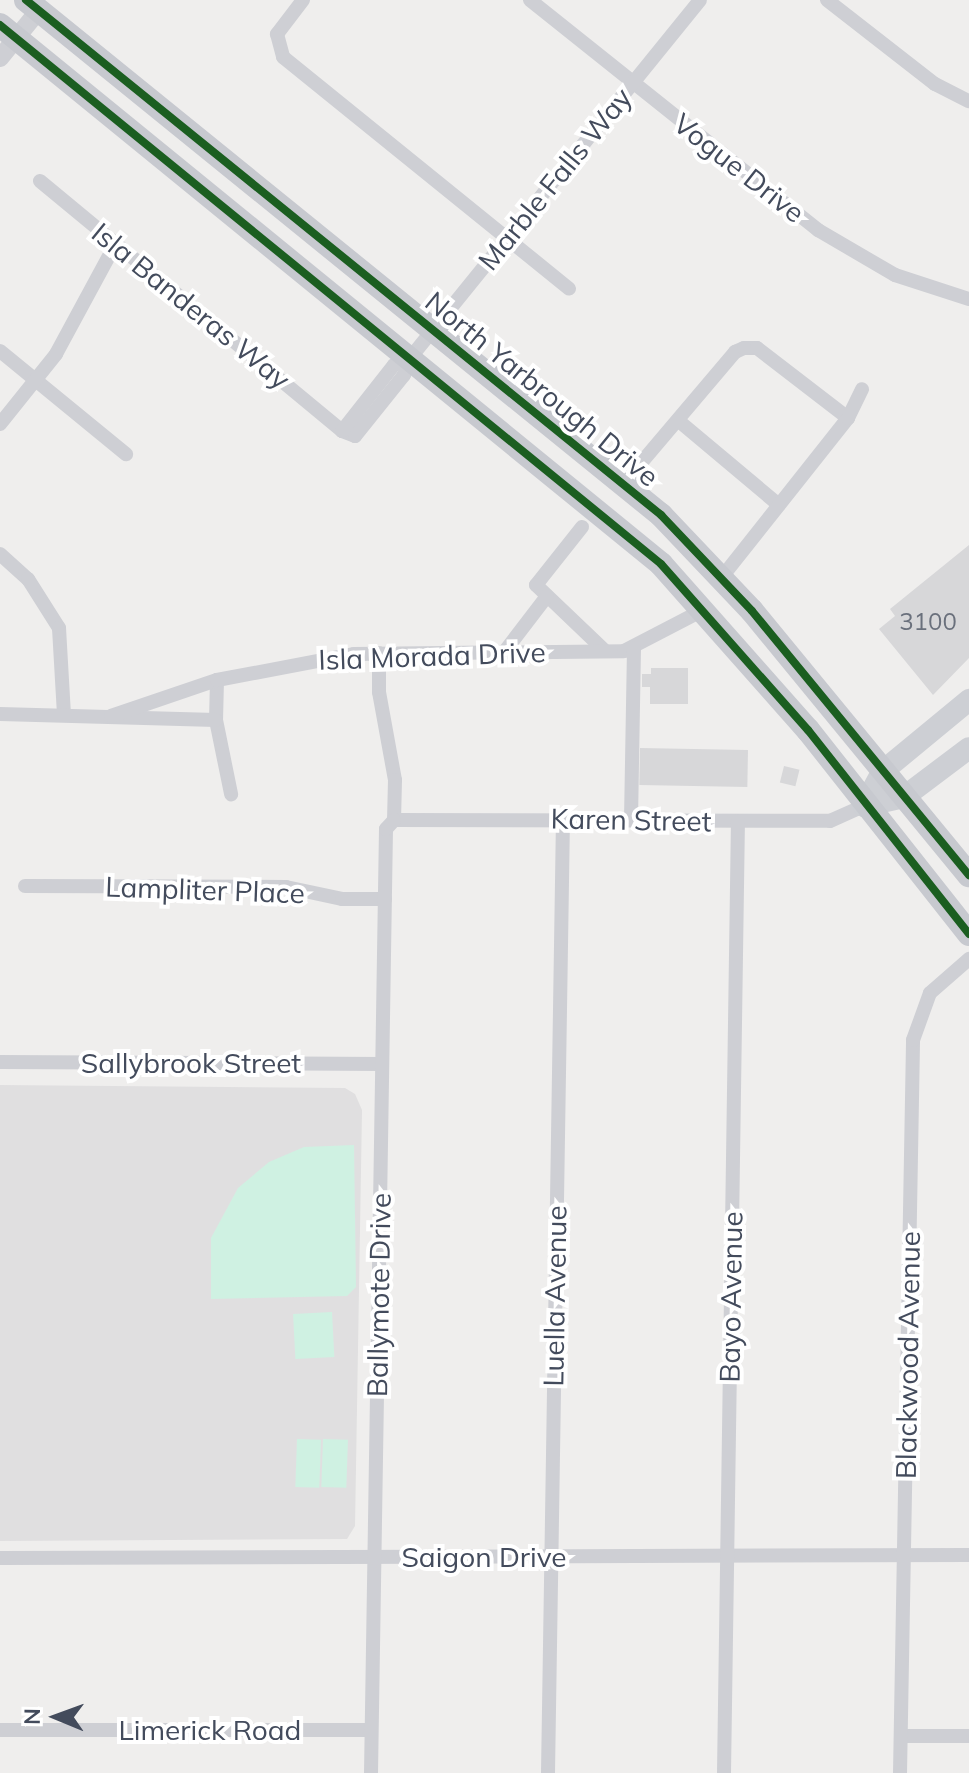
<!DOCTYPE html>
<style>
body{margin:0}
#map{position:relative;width:969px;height:1773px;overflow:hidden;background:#efeeed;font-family:Mulish,sans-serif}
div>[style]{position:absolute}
.education>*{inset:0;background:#e0dfe0}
.green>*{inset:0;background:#cff1e2;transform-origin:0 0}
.building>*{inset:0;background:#d7d7d9;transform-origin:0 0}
.minor>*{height:14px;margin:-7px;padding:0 7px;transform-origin:7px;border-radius:7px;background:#cecfd4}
.tertiary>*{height:18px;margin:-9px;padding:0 9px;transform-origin:9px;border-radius:9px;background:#cecfd4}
.secondary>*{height:22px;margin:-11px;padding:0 11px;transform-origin:11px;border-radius:11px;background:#cdcfd4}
.primary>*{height:24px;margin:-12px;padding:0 12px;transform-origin:12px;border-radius:12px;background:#c7c9cf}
.cycleway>*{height:8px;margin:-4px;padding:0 4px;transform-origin:4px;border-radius:4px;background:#1b5e20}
span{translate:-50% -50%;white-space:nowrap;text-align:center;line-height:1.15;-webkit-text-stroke:8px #fff;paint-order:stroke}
.number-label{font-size:24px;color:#6a707c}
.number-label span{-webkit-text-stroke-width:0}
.street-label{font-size:28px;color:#434b5c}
.north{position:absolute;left:16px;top:1677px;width:80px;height:80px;-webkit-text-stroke:6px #fff;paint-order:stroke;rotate:271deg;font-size:22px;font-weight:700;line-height:32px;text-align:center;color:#434b5c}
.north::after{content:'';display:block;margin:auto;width:28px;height:36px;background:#434b5c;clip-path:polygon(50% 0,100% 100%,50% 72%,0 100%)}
</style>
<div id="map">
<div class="education">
<div style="clip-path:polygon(0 1085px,345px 1088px,355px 1094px,362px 1110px,355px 1526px,347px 1539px,0 1541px)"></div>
</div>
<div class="green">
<div style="clip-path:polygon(354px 1145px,356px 1287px,347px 1296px,211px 1299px,211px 1238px,238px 1188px,269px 1162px,304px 1147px)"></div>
<div style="left:332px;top:1312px;width:45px;height:39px;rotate:87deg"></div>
<div style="left:297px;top:1439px;width:24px;height:48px;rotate:2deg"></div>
<div style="left:323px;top:1439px;width:25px;height:48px;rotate:2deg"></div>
</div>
<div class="building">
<div style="clip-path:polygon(969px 545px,969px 658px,933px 695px,879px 629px,895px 616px,890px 609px)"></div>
<div style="clip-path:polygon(651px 668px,688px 668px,688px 704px,650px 704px,650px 687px,642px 687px,642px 674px,651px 674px)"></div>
<div style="left:640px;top:748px;width:108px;height:37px;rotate:1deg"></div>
<div style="left:784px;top:766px;width:16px;height:17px;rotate:14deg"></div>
</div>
<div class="minor">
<div style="left:303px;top:0;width:43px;rotate:127.4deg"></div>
<div style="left:277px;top:34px;width:24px;rotate:75deg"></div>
<div style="left:283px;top:57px;width:368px;rotate:39deg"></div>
<div style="left:530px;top:0;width:369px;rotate:38.6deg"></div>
<div style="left:818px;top:230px;width:89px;rotate:30.3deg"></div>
<div style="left:895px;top:275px;width:78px;rotate:18deg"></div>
<div style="left:827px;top:0;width:137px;rotate:37.9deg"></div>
<div style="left:935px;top:84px;width:38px;rotate:27deg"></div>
<div style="left:40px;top:181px;width:392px;rotate:39.6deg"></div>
<div style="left:342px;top:431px;width:14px;rotate:21deg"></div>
<div style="left:355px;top:436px;width:78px;rotate:-51.2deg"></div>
<div style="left:404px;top:375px;width:19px;rotate:-69deg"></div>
<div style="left:411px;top:357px;width:459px;rotate:-51deg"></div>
<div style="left:0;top:351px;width:163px;rotate:39.3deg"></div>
<div style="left:680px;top:422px;width:129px;rotate:40deg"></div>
<div style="left:0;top:424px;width:90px;rotate:-51.3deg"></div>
<div style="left:56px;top:354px;width:124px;rotate:-61.6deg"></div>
<div style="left:342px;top:431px;width:84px;rotate:-51.8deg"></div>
<div style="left:394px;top:365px;width:19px;rotate:-25deg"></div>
<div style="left:624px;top:483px;width:172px;rotate:-49.7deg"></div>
<div style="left:735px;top:352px;width:10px;rotate:-24deg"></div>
<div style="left:744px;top:348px;width:13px"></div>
<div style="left:757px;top:348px;width:115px;rotate:37.6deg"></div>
<div style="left:582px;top:527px;width:74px;rotate:128.4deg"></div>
<div style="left:536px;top:585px;width:95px;rotate:43.7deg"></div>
<div style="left:0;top:554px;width:38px;rotate:42deg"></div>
<div style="left:28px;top:579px;width:58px;rotate:57.7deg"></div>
<div style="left:59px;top:628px;width:86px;rotate:86.7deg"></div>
<div style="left:722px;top:577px;width:203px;rotate:-51.6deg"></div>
<div style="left:848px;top:418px;width:32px;rotate:-64deg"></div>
<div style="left:505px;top:651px;width:69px;rotate:-52.6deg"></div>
<div style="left:379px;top:653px;width:39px;rotate:90deg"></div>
<div style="left:379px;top:692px;width:89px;rotate:79.7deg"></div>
<div style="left:395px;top:780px;width:40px;rotate:91.4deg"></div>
<div style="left:217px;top:680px;width:40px;rotate:91.4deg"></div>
<div style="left:216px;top:720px;width:76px;rotate:78.5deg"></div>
<div style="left:0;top:714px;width:216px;rotate:1.6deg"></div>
<div style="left:111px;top:716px;width:112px;rotate:-18.8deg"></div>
<div style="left:217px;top:680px;width:139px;rotate:-10.7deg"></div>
<div style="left:354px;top:654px;width:270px;rotate:-0.6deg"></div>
<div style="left:624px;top:651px;width:89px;rotate:-27.4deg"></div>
<div style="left:394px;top:820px;width:436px;rotate:0.1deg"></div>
<div style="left:830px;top:821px;width:37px;rotate:-24deg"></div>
<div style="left:631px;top:820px;width:172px;rotate:-89deg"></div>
<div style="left:25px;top:886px;width:261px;rotate:0.2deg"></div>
<div style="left:286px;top:887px;width:57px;rotate:12.1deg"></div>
<div style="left:342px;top:899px;width:43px"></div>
<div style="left:0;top:1062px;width:382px;rotate:0.3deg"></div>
<div style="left:0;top:1558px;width:969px;rotate:-0.18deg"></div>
<div style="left:0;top:1730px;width:371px"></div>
<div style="left:901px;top:1736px;width:68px"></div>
<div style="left:371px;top:1773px;width:944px;rotate:-89.09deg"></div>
<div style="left:386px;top:829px;width:12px;rotate:-48deg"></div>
<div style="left:548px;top:1773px;width:954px;rotate:-89.1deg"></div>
<div style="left:724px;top:1773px;width:952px;rotate:-89.16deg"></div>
<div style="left:900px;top:1773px;width:733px;rotate:-88.98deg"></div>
<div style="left:913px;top:1040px;width:50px;rotate:-70.1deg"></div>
<div style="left:930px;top:993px;width:52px;rotate:-41.1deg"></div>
</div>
<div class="tertiary">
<div style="left:0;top:58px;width:62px;rotate:-50.9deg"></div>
</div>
<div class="secondary">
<div style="left:864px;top:806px;width:40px;rotate:-62deg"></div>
<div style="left:883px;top:771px;width:112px;rotate:-39.5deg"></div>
<div style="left:864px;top:806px;width:41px;rotate:-12.7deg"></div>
<div style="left:904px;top:797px;width:81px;rotate:-37deg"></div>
</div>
<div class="primary">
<div style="left:26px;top:0;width:818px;rotate:39.04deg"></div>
<div style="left:661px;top:515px;width:132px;rotate:46.5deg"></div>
<div style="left:752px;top:611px;width:342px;rotate:50.6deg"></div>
<div style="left:0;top:25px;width:853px;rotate:39.19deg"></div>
<div style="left:661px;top:564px;width:222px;rotate:48.5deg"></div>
<div style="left:808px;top:730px;width:260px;rotate:51.7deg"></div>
</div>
<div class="cycleway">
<div style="left:26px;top:0;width:818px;rotate:39.04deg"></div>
<div style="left:661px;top:515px;width:132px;rotate:46.5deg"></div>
<div style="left:752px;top:611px;width:342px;rotate:50.6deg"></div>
<div style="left:0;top:25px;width:853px;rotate:39.19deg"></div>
<div style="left:661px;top:564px;width:222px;rotate:48.5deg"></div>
<div style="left:808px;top:730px;width:260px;rotate:51.7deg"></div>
</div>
<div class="number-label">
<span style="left:928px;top:622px">3100</span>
</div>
<div class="street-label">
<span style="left:739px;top:168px;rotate:38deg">Vogue Drive</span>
<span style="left:555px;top:179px;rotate:-51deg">Marble Falls Way</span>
<span style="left:191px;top:306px;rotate:39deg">Isla Banderas Way</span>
<span style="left:542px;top:389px;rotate:39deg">North Yarbrough Drive</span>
<span style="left:432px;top:656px;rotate:-2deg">Isla Morada Drive</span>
<span style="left:631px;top:820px;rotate:1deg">Karen Street</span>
<span style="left:205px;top:890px;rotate:2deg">Lampliter Place</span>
<span style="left:191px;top:1063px">Sallybrook Street</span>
<span style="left:379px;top:1295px;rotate:-89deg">Ballymote Drive</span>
<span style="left:555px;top:1296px;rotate:-89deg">Luella Avenue</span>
<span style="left:731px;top:1297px;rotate:-89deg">Bayo Avenue</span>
<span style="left:908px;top:1355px;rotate:-89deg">Blackwood Avenue</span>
<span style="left:484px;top:1557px">Saigon Drive</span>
<span style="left:210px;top:1730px">Limerick Road</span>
</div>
<div class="north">N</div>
</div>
